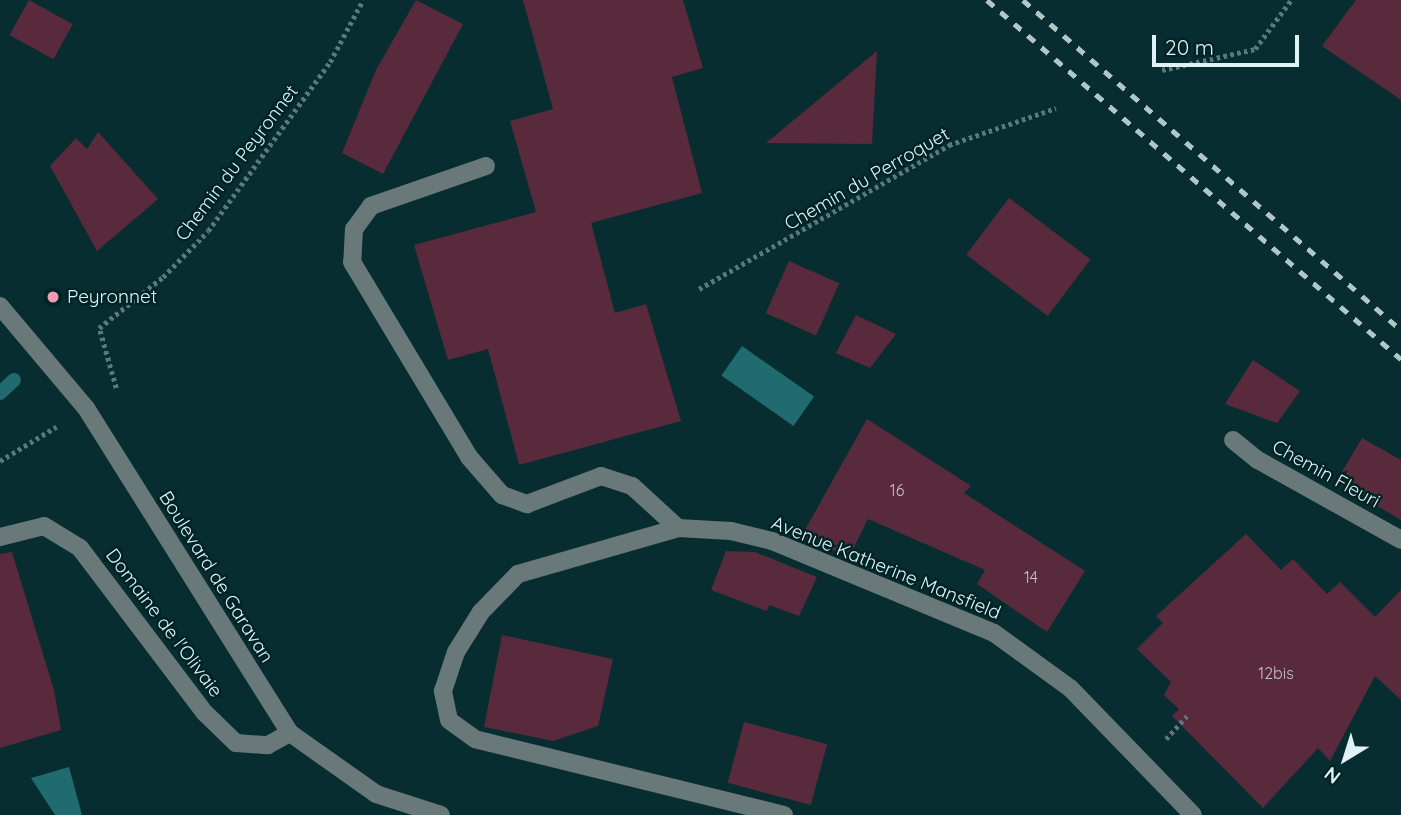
<!DOCTYPE html>
<style>
body{margin:0}
#map{position:relative;width:1401px;height:815px;overflow:hidden;background:#082d30;font-family:Quicksand,sans-serif}
div>[style]{position:absolute}
.water>*{inset:0;background:#206b6f;transform-origin:0 0}
.stream>*{height:14px;margin:-7px;padding:0 7px;transform-origin:7px;border-radius:7px;background:#206b6f}
.building>*{inset:0;background:#592a3b;transform-origin:0 0}
.path>*{height:4.5px;margin-top:-2.25px;transform-origin:0;background:repeating-linear-gradient(90deg,#5b797c 0 3.5px,transparent 0 7px)}
.minor>*{height:18px;margin:-9px;padding:0 9px;transform-origin:9px;border-radius:9px;background:#697979}
.rail>*{height:5px;margin-top:-2.5px;transform-origin:0;background:repeating-linear-gradient(90deg,#b0c7c8 0 9px,transparent 0 18px)}
.dots>*{width:19px;height:19px;translate:-50% -50%;box-sizing:border-box;border:4px solid #002326;border-radius:50%}
span{translate:-50% -50%;white-space:nowrap;text-align:center;line-height:1.15;-webkit-text-stroke:5px #002326;paint-order:stroke}
.number-label{font-size:16px;color:#bec1c6}
.number-label span{-webkit-text-stroke-width:0}
.street-label{font-size:19px;color:#e0f3f4}
.poi-label{font-size:19px;color:#e0f3f4}
.left{translate:0 -50%;text-align:left}
.north{position:absolute;left:1310px;top:724px;width:70px;height:70px;-webkit-text-stroke:5px #002326;paint-order:stroke;rotate:218deg;font-size:19px;font-weight:700;line-height:28px;text-align:center;color:#e0f3f4}
.north::after{content:'';display:block;margin:auto;width:24px;height:32px;background:#e0f3f4;clip-path:polygon(50% 0,100% 100%,50% 72%,0 100%)}
.scale{position:absolute;left:1152px;top:35px;width:147px;height:32px;box-sizing:border-box;border:4px solid #e0f3f4;border-top:0;padding-left:9px;font-size:21px;line-height:24px;white-space:nowrap;color:#e0f3f4;-webkit-text-stroke:5px #002326;paint-order:stroke}
</style>
<div id="map">
<div class="water">
<div style="left:742px;top:346px;width:88px;height:36px;rotate:35deg"></div>
<div style="clip-path:polygon(69px 767px,82px 815px,55px 815px,31px 778px)"></div>
</div>
<div class="stream">
<div style="left:0;top:393px;width:19px;rotate:-43deg"></div>
</div>
<div class="building">
<div style="left:29px;top:0;width:50px;height:40px;rotate:29deg"></div>
<div style="clip-path:polygon(416px 0,463px 24px,383px 174px,342px 153px,376px 70px)"></div>
<div style="clip-path:polygon(523px 0,683px 0,703px 68px,672px 77px,702px 193px,591px 223px,615px 313px,646px 304px,681px 421px,519px 465px,488px 349px,448px 360px,414px 245px,536px 212px,510px 121px,553px 109px)"></div>
<div style="clip-path:polygon(1356px 0,1401px 0,1401px 100px,1322px 46px)"></div>
<div style="clip-path:polygon(877px 51px,872px 144px,766px 143px)"></div>
<div style="clip-path:polygon(98px 132px,158px 199px,97px 251px,50px 166px,76px 138px,87px 149px)"></div>
<div style="left:1009px;top:198px;width:102px;height:71px;rotate:37deg"></div>
<div style="left:789px;top:261px;width:55px;height:57px;rotate:24deg"></div>
<div style="clip-path:polygon(856px 315px,896px 334px,870px 368px,836px 353px)"></div>
<div style="clip-path:polygon(1253px 360px,1300px 391px,1277px 423px,1225px 404px)"></div>
<div style="clip-path:polygon(867px 419px,971px 486px,964px 493px,1085px 571px,1047px 632px,977px 584px,985px 570px,868px 519px,849px 557px,801px 537px)"></div>
<div style="clip-path:polygon(1362px 438px,1401px 460px,1401px 520px,1336px 482px)"></div>
<div style="clip-path:polygon(1246px 534px,1281px 570px,1293px 559px,1327px 594px,1340px 582px,1375px 617px,1401px 590px,1401px 700px,1375px 676px,1330px 761px,1318px 748px,1263px 808px,1172px 716px,1179px 709px,1164px 695px,1171px 682px,1137px 649px,1163px 623px,1156px 616px)"></div>
<div style="clip-path:polygon(726px 551px,755px 552px,817px 577px,799px 616px,769px 605px,767px 611px,711px 590px)"></div>
<div style="clip-path:polygon(12px 552px,54px 690px,61px 730px,0 748px,0 554px)"></div>
<div style="clip-path:polygon(502px 635px,613px 659px,598px 726px,553px 741px,484px 727px)"></div>
<div style="left:744px;top:722px;width:86px;height:63px;rotate:15deg"></div>
</div>
<div class="path">
<div style="left:1162px;top:70px;width:95px;rotate:-12.7deg"></div>
<div style="left:1255px;top:49px;width:61px;rotate:-53.7deg"></div>
<div style="left:699px;top:289px;width:289px;rotate:-29.9deg"></div>
<div style="left:949px;top:145px;width:113px;rotate:-19.1deg"></div>
<div style="left:116px;top:388px;width:62px;rotate:-105.8deg"></div>
<div style="left:99px;top:328px;width:82px;rotate:-38.6deg"></div>
<div style="left:163px;top:277px;width:64px;rotate:-45.6deg"></div>
<div style="left:208px;top:231px;width:208px;rotate:-54.2deg"></div>
<div style="left:330px;top:62px;width:70px;rotate:-62deg"></div>
<div style="left:0;top:461px;width:66px;rotate:-31.3deg"></div>
<div style="left:1166px;top:739px;width:31px;rotate:-48deg"></div>
</div>
<div class="minor">
<div style="left:486px;top:166px;width:122px;rotate:160.8deg"></div>
<div style="left:371px;top:206px;width:29px;rotate:126deg"></div>
<div style="left:354px;top:229px;width:33px;rotate:93deg"></div>
<div style="left:352px;top:262px;width:227px;rotate:59deg"></div>
<div style="left:469px;top:457px;width:50px;rotate:49deg"></div>
<div style="left:502px;top:495px;width:27px;rotate:20deg"></div>
<div style="left:527px;top:504px;width:79px;rotate:-20.7deg"></div>
<div style="left:601px;top:476px;width:33px;rotate:18deg"></div>
<div style="left:632px;top:486px;width:62px;rotate:42.4deg"></div>
<div style="left:0;top:306px;width:133px;rotate:49.9deg"></div>
<div style="left:86px;top:408px;width:384px;rotate:57.9deg"></div>
<div style="left:290px;top:733px;width:105px;rotate:35.3deg"></div>
<div style="left:376px;top:794px;width:68px;rotate:17.9deg"></div>
<div style="left:1233px;top:440px;width:32px;rotate:39deg"></div>
<div style="left:1258px;top:460px;width:164px;rotate:29.2deg"></div>
<div style="left:0;top:537px;width:45px;rotate:-14deg"></div>
<div style="left:44px;top:526px;width:42px;rotate:31.4deg"></div>
<div style="left:80px;top:548px;width:207px;rotate:52.9deg"></div>
<div style="left:205px;top:713px;width:43px;rotate:44.1deg"></div>
<div style="left:236px;top:743px;width:32px;rotate:4deg"></div>
<div style="left:268px;top:745px;width:25px;rotate:-29deg"></div>
<div style="left:784px;top:815px;width:318px;rotate:-166.2deg"></div>
<div style="left:475px;top:739px;width:32px;rotate:-144deg"></div>
<div style="left:449px;top:720px;width:30px;rotate:-102deg"></div>
<div style="left:443px;top:691px;width:41px;rotate:-71.6deg"></div>
<div style="left:456px;top:652px;width:47px;rotate:-58deg"></div>
<div style="left:481px;top:612px;width:53px;rotate:-45.8deg"></div>
<div style="left:518px;top:574px;width:166px;rotate:-16deg"></div>
<div style="left:678px;top:528px;width:53px;rotate:3.2deg"></div>
<div style="left:731px;top:531px;width:42px;rotate:13.7deg"></div>
<div style="left:772px;top:541px;width:240px;rotate:22.5deg"></div>
<div style="left:994px;top:633px;width:95px;rotate:36deg"></div>
<div style="left:1071px;top:689px;width:175px;rotate:45.9deg"></div>
</div>
<div class="rail">
<div style="left:987px;top:0;width:548px;rotate:40.93deg"></div>
<div style="left:1023px;top:0;width:502px;rotate:41.12deg"></div>
</div>
<div class="dots">
<div style="left:53px;top:297px;background:#f09ab7"></div>
</div>
<div class="number-label">
<span style="left:897px;top:490px">16</span>
<span style="left:1031px;top:577px">14</span>
<span style="left:1276px;top:673px">12bis</span>
</div>
<div class="street-label">
<span style="left:237px;top:163px;rotate:-53deg">Chemin du Peyronnet</span>
<span style="left:867px;top:179px;rotate:-30deg">Chemin du Perroquet</span>
<span style="left:1326px;top:474px;rotate:29deg">Chemin Fleuri</span>
<span style="left:886px;top:568px;rotate:22deg">Avenue Katherine Mansfield</span>
<span style="left:216px;top:577px;rotate:58deg">Boulevard de Garavan</span>
<span style="left:164px;top:623px;rotate:53deg">Domaine de l'Olivaie</span>
</div>
<div class="poi-label">
<span class="left" style="left:67px;top:297px">Peyronnet</span>
</div>
<div class="north">N</div>
<div class="scale">20 m</div>
</div>
